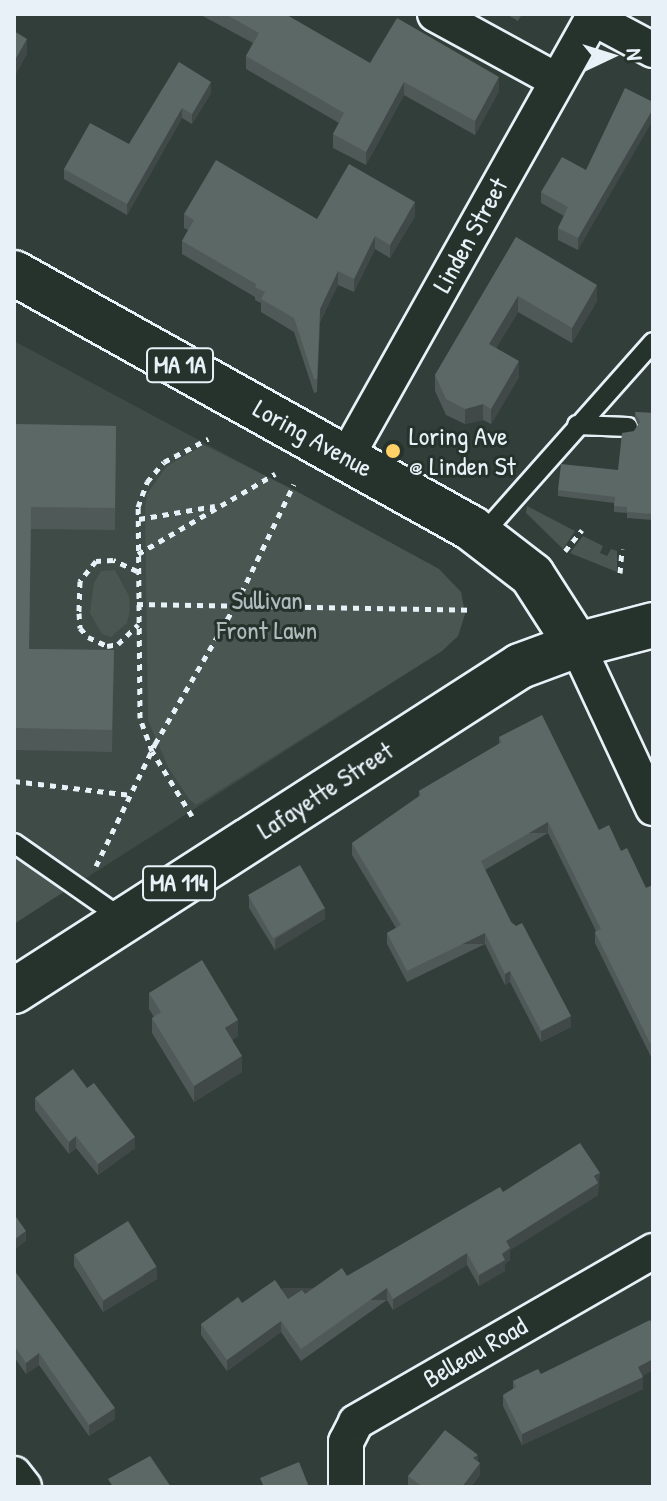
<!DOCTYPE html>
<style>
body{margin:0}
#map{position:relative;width:667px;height:1501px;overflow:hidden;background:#323e39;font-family:"Patrick Hand",sans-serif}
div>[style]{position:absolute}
.built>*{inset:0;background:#3f4b46}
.green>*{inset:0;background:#495651}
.path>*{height:5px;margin-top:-2.5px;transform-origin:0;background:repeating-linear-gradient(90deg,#e8f1f8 0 6px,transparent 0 12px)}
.roads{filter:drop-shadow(2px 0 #e8f1f8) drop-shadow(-2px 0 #e8f1f8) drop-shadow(0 2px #e8f1f8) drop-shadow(0 -2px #e8f1f8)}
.lane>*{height:18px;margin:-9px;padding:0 9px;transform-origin:9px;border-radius:9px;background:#26332d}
.street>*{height:34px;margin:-17px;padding:0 17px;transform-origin:17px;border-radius:17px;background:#26332d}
.primary>*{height:44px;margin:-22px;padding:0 22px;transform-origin:22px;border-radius:22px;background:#26332d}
.highway>*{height:44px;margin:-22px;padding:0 22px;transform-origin:22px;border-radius:22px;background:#26332d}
.wall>*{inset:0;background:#4f5957}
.shaded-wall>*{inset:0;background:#404947;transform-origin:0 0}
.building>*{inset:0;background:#5c6865;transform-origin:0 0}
.dots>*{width:22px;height:22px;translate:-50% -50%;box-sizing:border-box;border:4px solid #26332d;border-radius:50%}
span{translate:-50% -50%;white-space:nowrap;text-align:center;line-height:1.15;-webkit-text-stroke:6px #26332d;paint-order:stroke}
.shield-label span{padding:2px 6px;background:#26332d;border:2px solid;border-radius:6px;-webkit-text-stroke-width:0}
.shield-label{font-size:24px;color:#e8f1f8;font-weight:700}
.street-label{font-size:26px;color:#e8f1f8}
.poi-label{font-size:26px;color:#e8f1f8}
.left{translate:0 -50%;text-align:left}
.park-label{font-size:26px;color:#b0bbbe}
.frame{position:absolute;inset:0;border:16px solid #e8f1f8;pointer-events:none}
.north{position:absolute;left:571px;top:16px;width:80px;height:80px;-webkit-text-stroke:6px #26332d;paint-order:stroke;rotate:86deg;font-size:22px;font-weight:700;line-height:32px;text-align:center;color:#e8f1f8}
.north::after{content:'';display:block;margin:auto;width:28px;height:36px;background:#e8f1f8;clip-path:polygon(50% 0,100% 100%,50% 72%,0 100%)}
</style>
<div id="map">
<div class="built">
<div style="clip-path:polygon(14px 341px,439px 569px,461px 592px,465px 614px,458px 636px,442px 651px,14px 924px)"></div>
</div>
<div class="green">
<div style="clip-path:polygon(204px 445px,296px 491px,439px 569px,461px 592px,465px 614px,458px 636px,442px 651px,196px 805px,189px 799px,168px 767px,148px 720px,145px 507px,147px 494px,167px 466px)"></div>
<div style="clip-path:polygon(527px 506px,575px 531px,563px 549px,526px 513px)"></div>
<div style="clip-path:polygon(583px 536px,603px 546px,600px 553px,607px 556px,611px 549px,617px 551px,617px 572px,570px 553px)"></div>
<div style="clip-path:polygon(115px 570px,129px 596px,130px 610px,127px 623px,111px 637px,102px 634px,90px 613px,94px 583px,101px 571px)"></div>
<div style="clip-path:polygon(14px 854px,63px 892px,14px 924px)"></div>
</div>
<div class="path">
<div style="left:139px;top:519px;width:77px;rotate:-9.7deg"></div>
<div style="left:565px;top:551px;width:27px;rotate:-51deg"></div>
<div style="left:138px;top:554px;width:159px;rotate:-30.3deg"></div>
<div style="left:137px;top:571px;width:26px;rotate:-155deg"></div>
<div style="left:113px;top:560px;width:17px;rotate:177deg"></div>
<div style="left:96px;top:561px;width:26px;rotate:129deg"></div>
<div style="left:80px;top:581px;width:32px;rotate:92deg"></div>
<div style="left:79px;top:613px;width:15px;rotate:86deg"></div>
<div style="left:80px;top:628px;width:12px;rotate:48deg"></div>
<div style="left:88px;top:637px;width:21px;rotate:25deg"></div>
<div style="left:107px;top:646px;width:11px;rotate:-10deg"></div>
<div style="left:118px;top:644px;width:28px;rotate:-44deg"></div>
<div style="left:620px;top:573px;width:24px;rotate:-85deg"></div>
<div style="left:137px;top:604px;width:335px;rotate:1deg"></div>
<div style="left:14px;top:781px;width:118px;rotate:6.8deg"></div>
<div style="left:192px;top:816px;width:76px;rotate:-121.6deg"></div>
<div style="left:152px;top:751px;width:35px;rotate:-110deg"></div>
<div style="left:140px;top:718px;width:211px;rotate:-90.5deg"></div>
<div style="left:138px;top:507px;width:27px;rotate:-70deg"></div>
<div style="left:147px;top:482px;width:26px;rotate:-50deg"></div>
<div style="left:164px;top:462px;width:50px;rotate:-27.6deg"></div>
<div style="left:96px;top:866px;width:136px;rotate:-64.2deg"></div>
<div style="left:155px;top:744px;width:162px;rotate:-59.9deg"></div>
<div style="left:236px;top:604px;width:133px;rotate:-64.2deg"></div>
</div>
<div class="roads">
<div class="lane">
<div style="left:577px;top:425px;width:51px;rotate:2.2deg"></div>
<div style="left:481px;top:536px;width:259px;rotate:-48.4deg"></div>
<div style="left:14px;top:843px;width:133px;rotate:34.9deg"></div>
</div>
<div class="street">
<div style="left:435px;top:14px;width:138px;rotate:28.6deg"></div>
<div style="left:593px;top:18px;width:68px;rotate:28.1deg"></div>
<div style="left:347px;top:456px;width:507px;rotate:-60.7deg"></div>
<div style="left:577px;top:645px;width:180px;rotate:65deg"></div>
<div style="left:14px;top:1474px;width:16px;rotate:52deg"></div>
<div style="left:346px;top:1487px;width:45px;rotate:-90deg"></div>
<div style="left:346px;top:1442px;width:22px;rotate:-63deg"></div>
<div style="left:356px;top:1422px;width:343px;rotate:-29.9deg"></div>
</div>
<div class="primary">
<div style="left:14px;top:991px;width:601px;rotate:-32.71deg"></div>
<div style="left:520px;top:666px;width:61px;rotate:-20.2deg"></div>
</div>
<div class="highway">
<div style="left:14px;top:273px;width:523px;rotate:29.16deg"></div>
<div style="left:471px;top:528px;width:77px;rotate:37.6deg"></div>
<div style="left:532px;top:575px;width:83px;rotate:57.3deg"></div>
<div style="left:577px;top:645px;width:79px;rotate:-14.7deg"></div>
</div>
</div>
<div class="wall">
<div style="clip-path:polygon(199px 14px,285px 14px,370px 63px,499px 91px,475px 135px,404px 95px,366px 165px,333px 148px,333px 134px,339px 123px,246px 69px,246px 56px,253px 43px)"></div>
<div style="clip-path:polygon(506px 14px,522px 14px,518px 21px)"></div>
<div style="clip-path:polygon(179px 62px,211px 93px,192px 124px,182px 118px,127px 215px,64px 179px,64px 169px,129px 144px)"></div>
<div style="clip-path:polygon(586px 170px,578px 250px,558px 240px,558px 228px,564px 216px,541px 203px,541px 192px)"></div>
<div style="clip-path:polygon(184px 214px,317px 219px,415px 216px,390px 258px,375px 249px,354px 292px,338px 285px,320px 322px,317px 392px,314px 393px,294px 332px,261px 312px,261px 303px,255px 300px,255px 297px,182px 254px,182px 241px,188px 230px,184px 228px)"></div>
<div style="clip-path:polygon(516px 237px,597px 301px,572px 343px,518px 312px,496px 348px,519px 377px,491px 424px,483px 420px,465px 424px,446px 415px,435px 391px,435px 375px)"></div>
<div style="clip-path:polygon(635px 412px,653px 413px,653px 520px,627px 518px,627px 513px,614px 512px,614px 503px,558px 496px,558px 490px,618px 470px,634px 431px,638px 425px,635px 418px)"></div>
<div style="clip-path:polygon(14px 424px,116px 426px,115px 530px,31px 529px,29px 649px,114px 650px,112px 752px,14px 750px)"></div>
<div style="clip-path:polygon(499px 737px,621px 851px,646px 888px,653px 885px,653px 1061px,595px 943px,595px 932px,596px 931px,548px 833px,485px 870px,511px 922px,571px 1027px,541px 1042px,510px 982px,505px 985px,485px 944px,407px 982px,387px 944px,387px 933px,396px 928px,352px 855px,352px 843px,419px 796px,419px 791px,499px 744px)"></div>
<div style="clip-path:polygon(249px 896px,325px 919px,275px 950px,249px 908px)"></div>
<div style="clip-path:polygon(149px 993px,238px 1036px,232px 1040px,242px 1072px,194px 1102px,152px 1033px,152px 1018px,154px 1017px,149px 1009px)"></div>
<div style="clip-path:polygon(35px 1098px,135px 1148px,98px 1175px,76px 1148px,69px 1154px,35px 1110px)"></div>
<div style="clip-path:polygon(600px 1185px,598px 1186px,598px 1195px,510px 1250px,510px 1260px,505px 1264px,505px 1271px,479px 1286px,467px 1265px,393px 1310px,387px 1300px,301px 1361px,281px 1332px,227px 1371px,201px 1335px,201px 1324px,242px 1303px,288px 1299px,305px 1294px,347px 1276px,503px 1192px)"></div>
<div style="clip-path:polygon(74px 1254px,157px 1279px,103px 1312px,74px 1266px)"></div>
<div style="clip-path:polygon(14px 1270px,115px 1419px,89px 1436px,39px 1365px,26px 1374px,14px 1357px)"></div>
<div style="clip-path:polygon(653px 1326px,653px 1370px,642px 1376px,643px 1389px,522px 1445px,503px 1406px,503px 1395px,513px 1389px,513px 1381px,541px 1374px)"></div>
<div style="clip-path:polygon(478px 1461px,480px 1475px,471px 1487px,408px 1487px,408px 1476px)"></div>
</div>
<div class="shaded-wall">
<div style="clip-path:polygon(27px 39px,27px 54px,14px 78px,14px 62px)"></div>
<div style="clip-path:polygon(499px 77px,499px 91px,475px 135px,475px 121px)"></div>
<div style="clip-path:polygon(211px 82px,211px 93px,192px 124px,192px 114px)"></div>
<div style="clip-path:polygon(404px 82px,404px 95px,366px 165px,366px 152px)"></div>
<div style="clip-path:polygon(182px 108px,182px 118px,127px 215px,127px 204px)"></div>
<div style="clip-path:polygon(653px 109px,653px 120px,578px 250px,578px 238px)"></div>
<div style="clip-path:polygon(415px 202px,415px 216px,390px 258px,390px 245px)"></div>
<div style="clip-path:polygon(375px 236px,375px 249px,354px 292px,354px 279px)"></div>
<div style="clip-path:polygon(338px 271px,338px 285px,320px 322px,317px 392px,320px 309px)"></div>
<div style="clip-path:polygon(597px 285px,597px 301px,572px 343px,572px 328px)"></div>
<div style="clip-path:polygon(518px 296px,518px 312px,489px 360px,489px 344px)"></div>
<div style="clip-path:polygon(519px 361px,519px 377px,491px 424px,491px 409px)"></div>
<div style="clip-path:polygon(483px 404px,483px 420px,465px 424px,465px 409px)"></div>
<div style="left:548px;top:822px;width:11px;height:78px;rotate:90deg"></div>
<div style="clip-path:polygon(325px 908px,325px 919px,275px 950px,275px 939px)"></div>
<div style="left:485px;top:933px;width:11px;height:87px;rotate:90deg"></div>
<div style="clip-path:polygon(510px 971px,510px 982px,505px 985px,505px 974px)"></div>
<div style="clip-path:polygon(571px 1016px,571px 1027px,541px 1042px,541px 1031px)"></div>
<div style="clip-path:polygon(238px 1020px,238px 1036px,225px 1044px,225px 1028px)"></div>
<div style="clip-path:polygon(242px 1056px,242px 1072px,194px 1102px,194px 1086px)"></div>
<div style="clip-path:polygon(76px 1136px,76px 1148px,69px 1154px,69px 1142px)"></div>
<div style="clip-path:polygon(135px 1137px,135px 1148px,98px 1175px,98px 1164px)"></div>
<div style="clip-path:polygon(600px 1173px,598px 1195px,510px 1250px,510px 1260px,505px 1264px,505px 1271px,479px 1286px,479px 1275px,502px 1254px,506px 1241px)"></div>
<div style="clip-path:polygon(26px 1231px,26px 1241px,14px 1250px,14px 1240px)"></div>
<div style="clip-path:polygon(467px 1253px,467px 1265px,393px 1310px,393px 1299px)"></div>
<div style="clip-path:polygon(157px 1267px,157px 1279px,103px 1312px,103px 1301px)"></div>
<div style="left:387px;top:1288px;width:12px;height:105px;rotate:90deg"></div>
<div style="clip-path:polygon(281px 1321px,281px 1332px,227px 1371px,227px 1360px)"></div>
<div style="clip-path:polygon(39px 1353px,39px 1365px,26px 1374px,26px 1363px)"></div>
<div style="clip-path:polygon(653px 1359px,653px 1370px,638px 1379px,638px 1367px)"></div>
<div style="clip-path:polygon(643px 1377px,643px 1389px,522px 1445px,522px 1434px)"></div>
<div style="clip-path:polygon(115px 1408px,115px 1419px,89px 1436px,89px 1425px)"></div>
<div style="clip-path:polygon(478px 1455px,478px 1467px,480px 1463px,480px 1475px,471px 1487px,462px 1487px,473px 1458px)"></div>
</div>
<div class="building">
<div style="clip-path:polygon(225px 14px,285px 14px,370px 63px,397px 18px,499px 77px,475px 121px,404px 82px,366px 152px,333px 134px,344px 113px,246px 56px,259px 33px)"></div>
<div style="clip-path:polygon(14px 31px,27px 39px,14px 62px)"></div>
<div style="clip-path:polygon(179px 62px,211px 82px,192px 114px,182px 108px,127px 204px,64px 169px,90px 123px,129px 144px)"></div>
<div style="clip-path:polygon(625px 88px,653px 102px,653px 109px,578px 238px,558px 228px,568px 207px,541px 192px,562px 157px,586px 170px)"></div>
<div style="clip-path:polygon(216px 160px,317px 219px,349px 164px,415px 202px,390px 245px,375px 236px,354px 279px,338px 271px,320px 309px,317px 379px,314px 379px,294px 318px,261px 299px,265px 292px,255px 287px,256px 284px,182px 241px,194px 220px,184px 214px)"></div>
<div style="clip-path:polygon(516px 237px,597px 285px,572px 328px,518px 296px,489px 344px,519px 361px,491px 409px,483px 404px,465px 409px,446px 399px,435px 375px)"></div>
<div style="clip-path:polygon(635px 412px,653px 413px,653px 514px,627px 512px,627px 507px,614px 506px,615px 497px,558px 490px,561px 464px,618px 470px,622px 433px,634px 431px,640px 422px)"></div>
<div style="clip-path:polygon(14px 424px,116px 426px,115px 508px,31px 507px,30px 580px,29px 649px,114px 650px,112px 730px,14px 728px)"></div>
<div style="clip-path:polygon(542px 715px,599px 830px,609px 825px,621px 851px,627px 848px,646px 888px,653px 885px,653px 1049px,595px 932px,601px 929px,548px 822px,481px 861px,511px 922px,516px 926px,522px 923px,571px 1016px,541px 1031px,510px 971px,505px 974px,485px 933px,407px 971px,387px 933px,401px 925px,352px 843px,421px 795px,419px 791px,502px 742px,499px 737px)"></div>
<div style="left:300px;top:865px;width:50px;height:60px;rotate:60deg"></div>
<div style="clip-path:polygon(202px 960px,238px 1020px,225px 1028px,242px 1056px,194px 1086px,152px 1018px,161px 1012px,149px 993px)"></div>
<div style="clip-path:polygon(73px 1069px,87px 1088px,94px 1083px,135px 1137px,98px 1164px,76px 1136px,69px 1142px,35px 1098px)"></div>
<div style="clip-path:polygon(580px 1143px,600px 1173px,594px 1176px,598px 1183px,506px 1241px,510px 1248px,502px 1254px,505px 1260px,479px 1275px,467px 1253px,393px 1299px,387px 1288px,301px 1349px,281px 1321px,227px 1360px,201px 1324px,238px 1297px,242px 1303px,275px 1280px,288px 1299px,302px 1290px,305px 1294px,342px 1268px,347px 1276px,500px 1187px,503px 1192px)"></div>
<div style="clip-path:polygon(14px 1214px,26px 1231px,14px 1240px)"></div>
<div style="left:128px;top:1221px;width:54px;height:63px;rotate:58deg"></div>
<div style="clip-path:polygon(14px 1270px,115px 1408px,89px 1425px,39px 1353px,26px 1363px,14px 1345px)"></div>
<div style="clip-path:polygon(650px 1320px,653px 1326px,653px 1359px,638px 1367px,643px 1377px,522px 1434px,503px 1395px,516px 1387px,513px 1381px,538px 1369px,541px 1374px)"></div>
<div style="clip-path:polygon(445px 1430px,478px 1455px,473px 1458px,480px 1463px,462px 1487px,423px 1487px,408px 1476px)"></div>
<div style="clip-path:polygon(150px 1456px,171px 1487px,113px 1487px,108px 1479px)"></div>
<div style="clip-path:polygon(299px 1462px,309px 1487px,264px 1487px,260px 1478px)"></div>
</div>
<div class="dots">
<div style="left:393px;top:451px;background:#ffd166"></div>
</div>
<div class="shield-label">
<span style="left:180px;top:365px">MA 1A</span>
<span style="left:179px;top:883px">MA 114</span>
</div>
<div class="street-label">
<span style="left:470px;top:235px;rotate:-61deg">Linden Street</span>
<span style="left:313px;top:438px;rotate:29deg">Loring Avenue</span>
<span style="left:325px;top:790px;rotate:-33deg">Lafayette Street</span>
<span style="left:475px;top:1352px;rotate:-30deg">Belleau Road</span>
</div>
<div class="poi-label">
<span class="left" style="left:409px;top:451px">Loring Ave<br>@ Linden St</span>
</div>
<div class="park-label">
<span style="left:267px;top:615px">Sullivan<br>Front Lawn</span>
</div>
<div class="frame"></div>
<div class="north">N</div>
</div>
